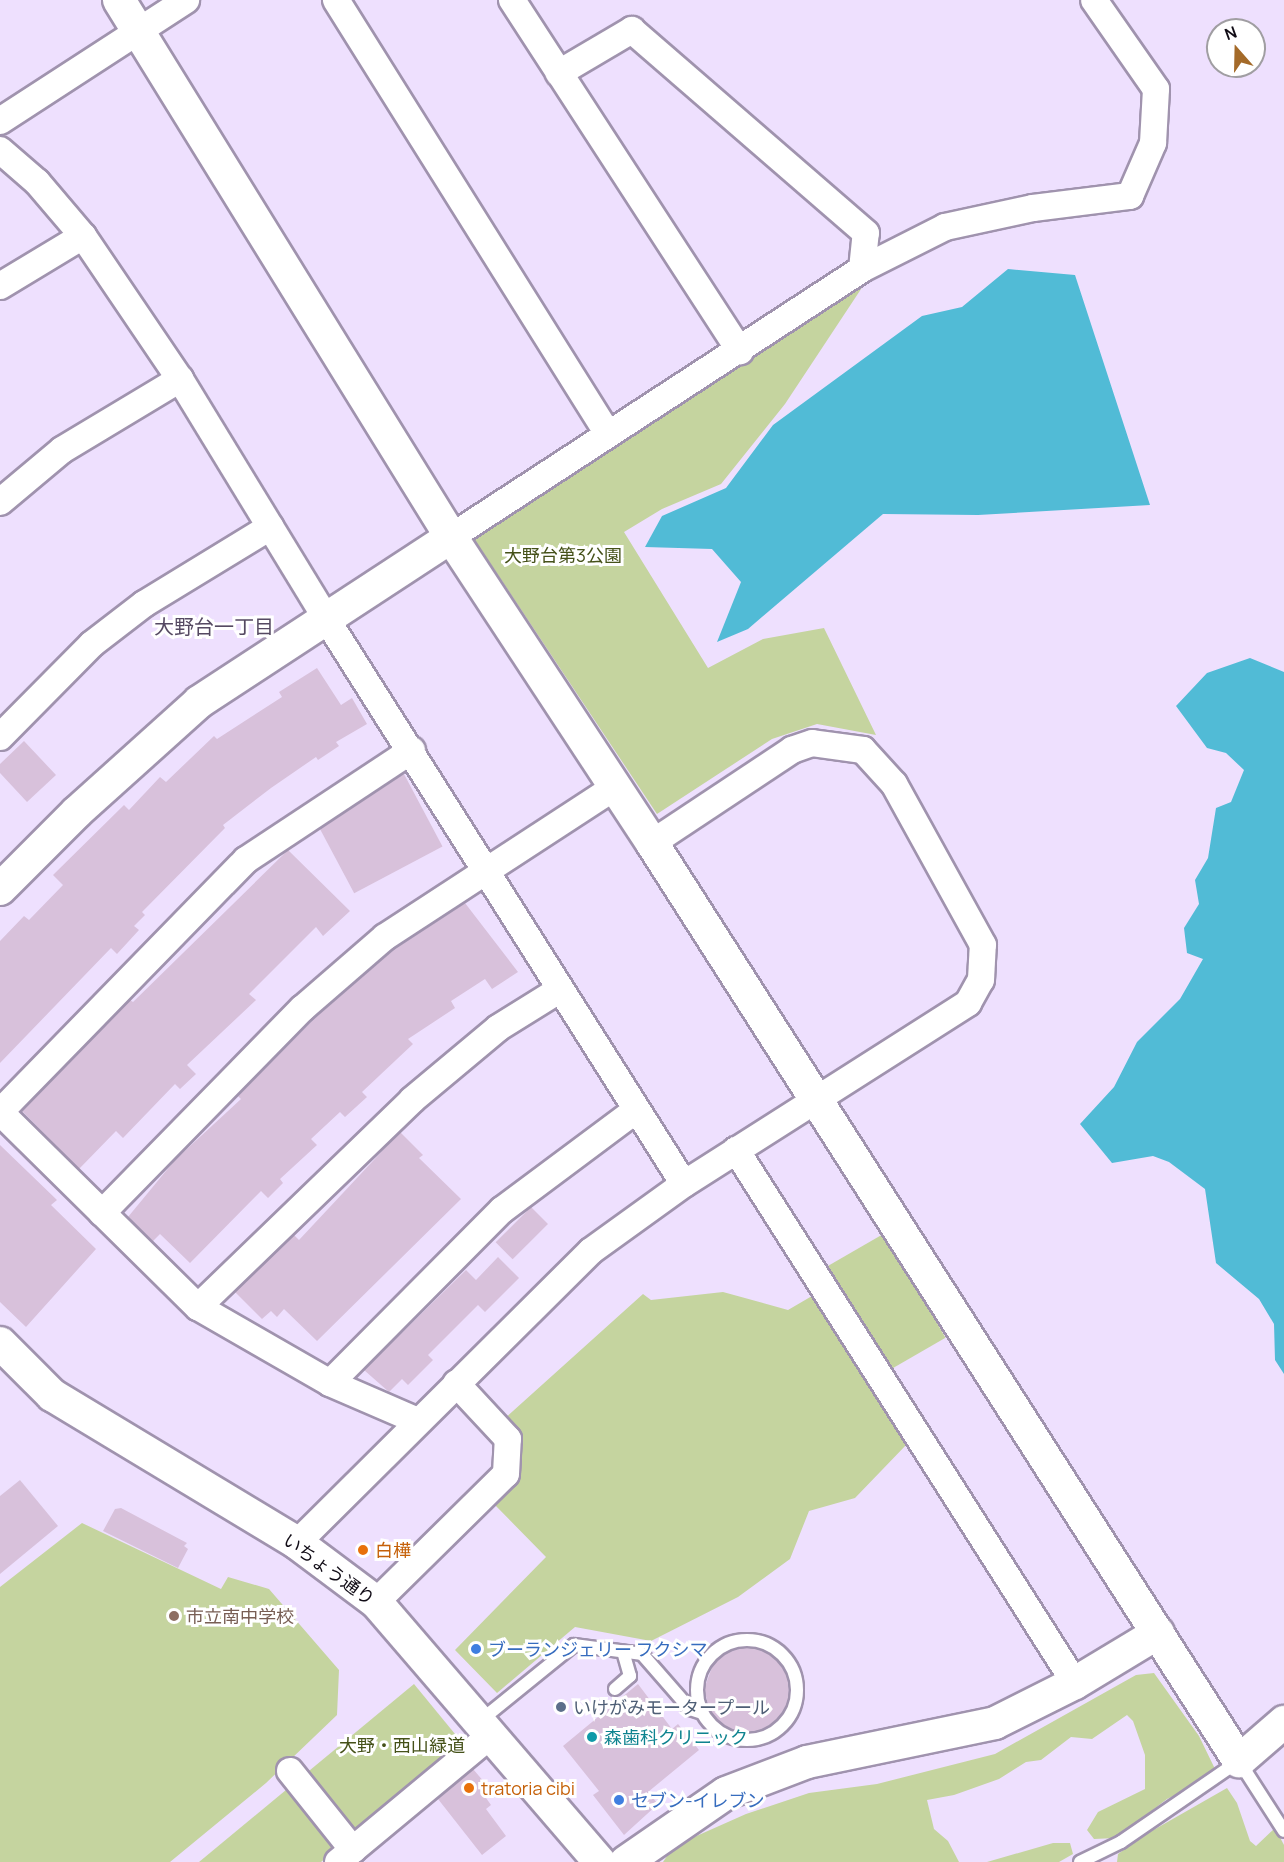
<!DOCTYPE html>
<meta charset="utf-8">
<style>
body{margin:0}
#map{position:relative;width:1284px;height:1862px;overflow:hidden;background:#eee0fe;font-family:Manrope,"Noto Sans JP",sans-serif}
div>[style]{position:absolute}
.green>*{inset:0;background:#c5d49f;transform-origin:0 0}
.water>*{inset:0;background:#51bbd6}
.building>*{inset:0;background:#d8c1db;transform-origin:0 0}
.roads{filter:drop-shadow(2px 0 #a093ae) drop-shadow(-2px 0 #a093ae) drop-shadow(0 2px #a093ae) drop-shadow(0 -2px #a093ae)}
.service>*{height:12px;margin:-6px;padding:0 6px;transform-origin:6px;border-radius:6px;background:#fff}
.service>.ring{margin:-6px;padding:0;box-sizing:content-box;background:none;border:12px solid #fff;border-radius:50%}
.minor>*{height:26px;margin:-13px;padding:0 13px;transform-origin:13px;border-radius:13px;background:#fff}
.tertiary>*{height:32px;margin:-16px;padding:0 16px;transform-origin:16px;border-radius:16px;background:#fff}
.dots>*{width:16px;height:16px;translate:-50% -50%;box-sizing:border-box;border:3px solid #fff;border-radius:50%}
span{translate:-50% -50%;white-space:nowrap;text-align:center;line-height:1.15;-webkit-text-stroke:6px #fff;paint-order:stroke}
.park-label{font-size:18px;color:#455119}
.food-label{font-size:18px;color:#c56008}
.left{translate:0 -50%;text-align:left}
.street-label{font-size:18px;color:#110c16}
.education-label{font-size:18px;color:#785e54}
.shop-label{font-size:18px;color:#366cbe}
.service-label{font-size:18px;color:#4e5e75}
.culture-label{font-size:18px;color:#0d838f}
.neighbourhood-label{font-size:20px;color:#554962}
.north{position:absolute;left:1206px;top:18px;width:60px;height:60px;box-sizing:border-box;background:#fff;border:2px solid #a09ea2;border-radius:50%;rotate:340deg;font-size:16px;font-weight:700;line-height:24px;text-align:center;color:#110c16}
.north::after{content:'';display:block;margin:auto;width:21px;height:27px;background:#a46a29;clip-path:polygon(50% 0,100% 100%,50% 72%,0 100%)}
</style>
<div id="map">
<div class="green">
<div style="clip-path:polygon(869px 277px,785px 404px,721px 484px,662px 509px,624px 532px,708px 668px,763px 639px,824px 628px,876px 735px,817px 724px,772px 739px,657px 814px,470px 533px)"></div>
<div style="left:885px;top:1233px;width:121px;height:74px;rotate:60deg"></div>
<div style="clip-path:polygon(723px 1292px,788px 1310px,812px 1296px,908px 1443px,855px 1498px,809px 1511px,790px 1559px,738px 1597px,651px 1641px,575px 1627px,497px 1693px,455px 1650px,546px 1557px,493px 1503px,521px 1469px,521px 1439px,503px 1420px,643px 1294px,651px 1300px)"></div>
<div style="clip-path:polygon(82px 1523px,221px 1589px,228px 1577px,269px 1589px,339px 1670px,337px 1715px,266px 1783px,170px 1862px,0 1862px,0 1587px)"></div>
<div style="clip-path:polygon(1154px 1673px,1199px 1736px,1215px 1769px,1204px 1782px,1167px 1799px,1116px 1838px,1094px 1839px,1087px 1830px,1098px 1812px,1145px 1789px,1145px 1755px,1133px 1721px,1127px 1715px,1092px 1739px,1071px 1737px,1041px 1760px,1026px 1762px,999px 1779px,954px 1795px,927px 1800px,934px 1829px,948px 1841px,959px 1862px,663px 1862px,674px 1846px,746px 1814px,809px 1793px,877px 1784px,995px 1754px,1136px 1675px)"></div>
<div style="clip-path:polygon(414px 1684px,455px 1734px,460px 1749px,321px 1862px,199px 1862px)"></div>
<div style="clip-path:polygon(1227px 1788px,1237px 1803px,1250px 1841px,1256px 1846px,1275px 1828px,1284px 1845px,1284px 1862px,1117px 1862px,1118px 1854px,1143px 1836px)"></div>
<div style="clip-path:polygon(1053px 1843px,1070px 1843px,1073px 1854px,1059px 1862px,987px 1862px)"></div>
</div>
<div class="water">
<div style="clip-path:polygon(1008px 269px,1075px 275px,1150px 505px,978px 515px,883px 514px,748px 629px,717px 642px,741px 582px,712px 549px,645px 547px,662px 516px,726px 488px,773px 425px,922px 316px,962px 307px)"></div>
<div style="clip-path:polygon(1250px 658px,1284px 672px,1284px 1374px,1275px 1360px,1274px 1324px,1259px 1299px,1216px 1263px,1205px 1189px,1169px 1162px,1153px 1156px,1112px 1163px,1080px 1124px,1114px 1087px,1137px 1042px,1180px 999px,1203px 959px,1187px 953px,1184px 928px,1199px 904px,1195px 880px,1208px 858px,1216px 808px,1231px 802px,1244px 770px,1226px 753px,1207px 748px,1176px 706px,1207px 673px)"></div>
</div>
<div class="building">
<div style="clip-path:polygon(317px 668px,341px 705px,352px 698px,367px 724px,336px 742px,339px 746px,318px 760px,316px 757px,271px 788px,223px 825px,225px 828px,142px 912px,145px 915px,134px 926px,139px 930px,117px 954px,111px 948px,0 1063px,0 941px,24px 916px,29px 920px,63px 885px,53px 875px,124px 805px,129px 810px,160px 777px,166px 782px,214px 736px,217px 739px,282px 697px,279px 692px)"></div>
<div style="clip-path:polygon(24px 741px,56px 775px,27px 802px,0 773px,0 764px)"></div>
<div style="left:404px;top:774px;width:82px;height:100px;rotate:62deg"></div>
<div style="clip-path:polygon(288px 850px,350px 911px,323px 936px,316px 927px,249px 994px,256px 1000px,187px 1065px,196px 1074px,180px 1089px,175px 1084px,123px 1138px,116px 1131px,79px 1169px,22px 1111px,130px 1000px,133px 1002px)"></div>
<div style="clip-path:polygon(465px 903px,518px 972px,492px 989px,485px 979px,451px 1001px,455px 1008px,408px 1039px,413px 1044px,362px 1092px,367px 1097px,345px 1117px,340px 1112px,311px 1139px,317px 1145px,280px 1179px,283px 1183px,268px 1198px,261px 1191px,190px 1263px,160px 1234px,153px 1241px,128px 1217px,175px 1160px,241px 1099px,238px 1096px,319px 1014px,394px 949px)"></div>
<div style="clip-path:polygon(400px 1132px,423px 1155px,419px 1158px,461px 1199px,317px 1341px,284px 1309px,277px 1317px,271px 1311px,262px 1319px,235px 1292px,294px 1235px,299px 1240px)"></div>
<div style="clip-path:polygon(0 1145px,57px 1200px,51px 1205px,96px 1249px,26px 1327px,0 1302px)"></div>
<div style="left:531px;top:1207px;width:24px;height:50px;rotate:45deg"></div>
<div style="clip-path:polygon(498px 1257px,519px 1278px,485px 1312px,478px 1305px,428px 1355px,433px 1360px,408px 1385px,402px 1379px,389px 1392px,364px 1370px,466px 1270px,476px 1280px)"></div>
<div style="clip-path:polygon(20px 1480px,58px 1526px,0 1574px,0 1496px)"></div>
<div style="clip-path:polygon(121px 1508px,187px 1543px,184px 1546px,188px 1549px,178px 1568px,103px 1531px,115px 1509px)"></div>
<div style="clip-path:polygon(752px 1646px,778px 1657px,792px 1681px,793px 1696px,780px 1722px,768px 1731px,738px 1734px,708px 1721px,710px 1712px,704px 1689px,714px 1662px,725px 1652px)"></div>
<div style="clip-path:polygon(638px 1684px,672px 1729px,678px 1724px,699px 1750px,648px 1792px,658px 1804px,624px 1835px,593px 1795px,599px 1791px,563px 1746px)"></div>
<div style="clip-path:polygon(473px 1769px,491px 1790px,484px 1795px,491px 1805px,486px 1809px,506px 1836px,482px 1855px,438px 1799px)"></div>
</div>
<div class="roads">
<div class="service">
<div class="ring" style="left:697px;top:1640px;width:88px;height:88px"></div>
<div style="left:615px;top:1689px;width:20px;rotate:-41deg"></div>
<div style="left:630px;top:1676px;width:25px;rotate:-106deg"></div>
<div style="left:480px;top:1721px;width:121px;rotate:-39deg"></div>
<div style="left:574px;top:1645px;width:69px;rotate:7.5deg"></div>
<div style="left:642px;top:1654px;width:73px;rotate:48.9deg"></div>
<div style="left:690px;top:1709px;width:13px;rotate:18deg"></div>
<div style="left:1080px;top:1862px;width:46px;rotate:-26deg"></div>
<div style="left:1121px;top:1842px;width:143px;rotate:-34.5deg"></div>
<div style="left:1239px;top:1761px;width:83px;rotate:57.3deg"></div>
</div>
<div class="minor">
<div style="left:336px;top:0;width:512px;rotate:57.92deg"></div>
<div style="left:512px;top:0;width:419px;rotate:57deg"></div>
<div style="left:0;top:121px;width:222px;rotate:-33deg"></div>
<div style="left:0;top:150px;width:49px;rotate:40.9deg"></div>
<div style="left:37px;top:182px;width:71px;rotate:49.6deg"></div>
<div style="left:83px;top:236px;width:173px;rotate:55.9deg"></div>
<div style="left:180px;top:379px;width:282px;rotate:58.6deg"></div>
<div style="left:327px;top:620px;width:667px;rotate:57.67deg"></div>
<div style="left:862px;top:269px;width:93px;rotate:-26.8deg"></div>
<div style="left:945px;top:227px;width:90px;rotate:-12.2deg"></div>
<div style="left:1033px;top:208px;width:98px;rotate:-7.1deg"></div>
<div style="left:1130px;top:196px;width:58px;rotate:-66.5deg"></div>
<div style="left:1153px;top:143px;width:54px;rotate:-86.8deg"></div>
<div style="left:1156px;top:89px;width:108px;rotate:-124.9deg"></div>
<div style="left:0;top:286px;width:97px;rotate:-31.1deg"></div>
<div style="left:0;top:502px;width:81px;rotate:-40deg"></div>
<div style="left:62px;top:450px;width:138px;rotate:-31deg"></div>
<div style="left:451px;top:537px;width:491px;rotate:-33.1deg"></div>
<div style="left:862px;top:269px;width:36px;rotate:-84deg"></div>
<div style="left:866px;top:233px;width:310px;rotate:-139.1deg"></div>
<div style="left:632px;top:30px;width:85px;rotate:149.5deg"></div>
<div style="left:0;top:737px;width:131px;rotate:-45.3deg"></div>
<div style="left:92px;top:644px;width:66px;rotate:-37.6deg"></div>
<div style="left:144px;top:604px;width:148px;rotate:-31.4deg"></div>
<div style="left:0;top:1112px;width:352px;rotate:-45.7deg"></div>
<div style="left:246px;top:860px;width:199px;rotate:-33.5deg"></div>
<div style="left:0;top:1112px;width:278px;rotate:44.6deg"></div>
<div style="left:198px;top:1307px;width:152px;rotate:29.9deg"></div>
<div style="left:330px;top:1383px;width:96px;rotate:23.4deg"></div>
<div style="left:736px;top:1150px;width:632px;rotate:57.54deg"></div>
<div style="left:102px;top:1213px;width:287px;rotate:-45.6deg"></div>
<div style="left:303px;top:1008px;width:108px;rotate:-40.9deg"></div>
<div style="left:385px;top:937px;width:275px;rotate:-33.1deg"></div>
<div style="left:198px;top:1307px;width:298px;rotate:-44deg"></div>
<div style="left:412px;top:1100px;width:112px;rotate:-39.9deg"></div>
<div style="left:498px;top:1028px;width:72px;rotate:-31.9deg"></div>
<div style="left:330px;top:1383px;width:244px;rotate:-45.2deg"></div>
<div style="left:502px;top:1210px;width:167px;rotate:-36.7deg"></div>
<div style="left:297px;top:1543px;width:414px;rotate:-44.8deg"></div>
<div style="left:591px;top:1251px;width:115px;rotate:-35.8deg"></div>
<div style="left:684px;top:1184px;width:337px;rotate:-32.5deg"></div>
<div style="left:968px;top:1003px;width:26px;rotate:-61deg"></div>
<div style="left:981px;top:980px;width:35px;rotate:-87deg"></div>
<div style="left:983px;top:945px;width:184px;rotate:-118.9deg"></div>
<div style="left:894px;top:784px;width:46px;rotate:-132.4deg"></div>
<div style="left:863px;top:750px;width:51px;rotate:-172.2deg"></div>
<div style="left:812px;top:743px;width:21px;rotate:161deg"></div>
<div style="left:792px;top:750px;width:168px;rotate:146.4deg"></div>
<div style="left:376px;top:1602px;width:182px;rotate:-44.6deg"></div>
<div style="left:506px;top:1474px;width:35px;rotate:-87deg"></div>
<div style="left:508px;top:1439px;width:76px;rotate:-132.9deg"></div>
<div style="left:290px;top:1771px;width:101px;rotate:51.4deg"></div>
<div style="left:338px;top:1862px;width:200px;rotate:-39.7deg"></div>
</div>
<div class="tertiary">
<div style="left:119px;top:0;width:631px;rotate:58.27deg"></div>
<div style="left:451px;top:537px;width:366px;rotate:56.7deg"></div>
<div style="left:652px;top:843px;width:1090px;rotate:57.4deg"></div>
<div style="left:1239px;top:1761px;width:60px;rotate:-40.9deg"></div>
<div style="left:0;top:889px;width:109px;rotate:-45deg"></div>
<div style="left:77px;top:812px;width:164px;rotate:-42deg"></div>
<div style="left:199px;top:702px;width:301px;rotate:-33.2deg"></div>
<div style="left:0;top:1343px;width:74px;rotate:45deg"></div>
<div style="left:52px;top:1395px;width:286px;rotate:31.1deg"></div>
<div style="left:297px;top:1543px;width:99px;rotate:36.8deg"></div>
<div style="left:376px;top:1602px;width:343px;rotate:49.3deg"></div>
<div style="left:626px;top:1862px;width:121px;rotate:-34.6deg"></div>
<div style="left:726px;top:1793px;width:87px;rotate:-20.9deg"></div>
<div style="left:807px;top:1762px;width:192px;rotate:-11.7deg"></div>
<div style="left:995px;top:1723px;width:89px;rotate:-26.6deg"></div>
<div style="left:1075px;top:1683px;width:97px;rotate:-31.1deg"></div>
</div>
</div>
<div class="dots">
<div style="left:363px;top:1550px;background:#e8710a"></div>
<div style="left:174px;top:1616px;background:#8d6e63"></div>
<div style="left:476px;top:1649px;background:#3f7fe0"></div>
<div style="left:561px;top:1707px;background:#5c6f8a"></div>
<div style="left:592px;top:1737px;background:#0f9aa8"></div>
<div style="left:469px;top:1788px;background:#e8710a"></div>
<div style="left:619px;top:1800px;background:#3f7fe0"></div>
</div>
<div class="park-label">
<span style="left:563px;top:555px">大野台第3公園</span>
<span style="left:402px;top:1745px">大野・西山緑道</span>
</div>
<div class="food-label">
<span class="left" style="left:375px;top:1550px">白樺</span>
<span class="left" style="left:481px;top:1788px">tratoria cibi</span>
</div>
<div class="street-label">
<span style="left:329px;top:1569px;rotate:36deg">いちょう通り</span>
</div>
<div class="education-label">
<span class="left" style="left:186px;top:1616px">市立南中学校</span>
</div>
<div class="shop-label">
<span class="left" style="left:488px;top:1649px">ブーランジェリー フクシマ</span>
<span class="left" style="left:631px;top:1800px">セブン-イレブン</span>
</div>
<div class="service-label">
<span class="left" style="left:573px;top:1707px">いけがみモータープール</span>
</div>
<div class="culture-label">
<span class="left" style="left:604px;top:1737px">森歯科クリニック</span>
</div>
<div class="neighbourhood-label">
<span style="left:214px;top:626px">大野台一丁目</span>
</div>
<div class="north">N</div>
</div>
